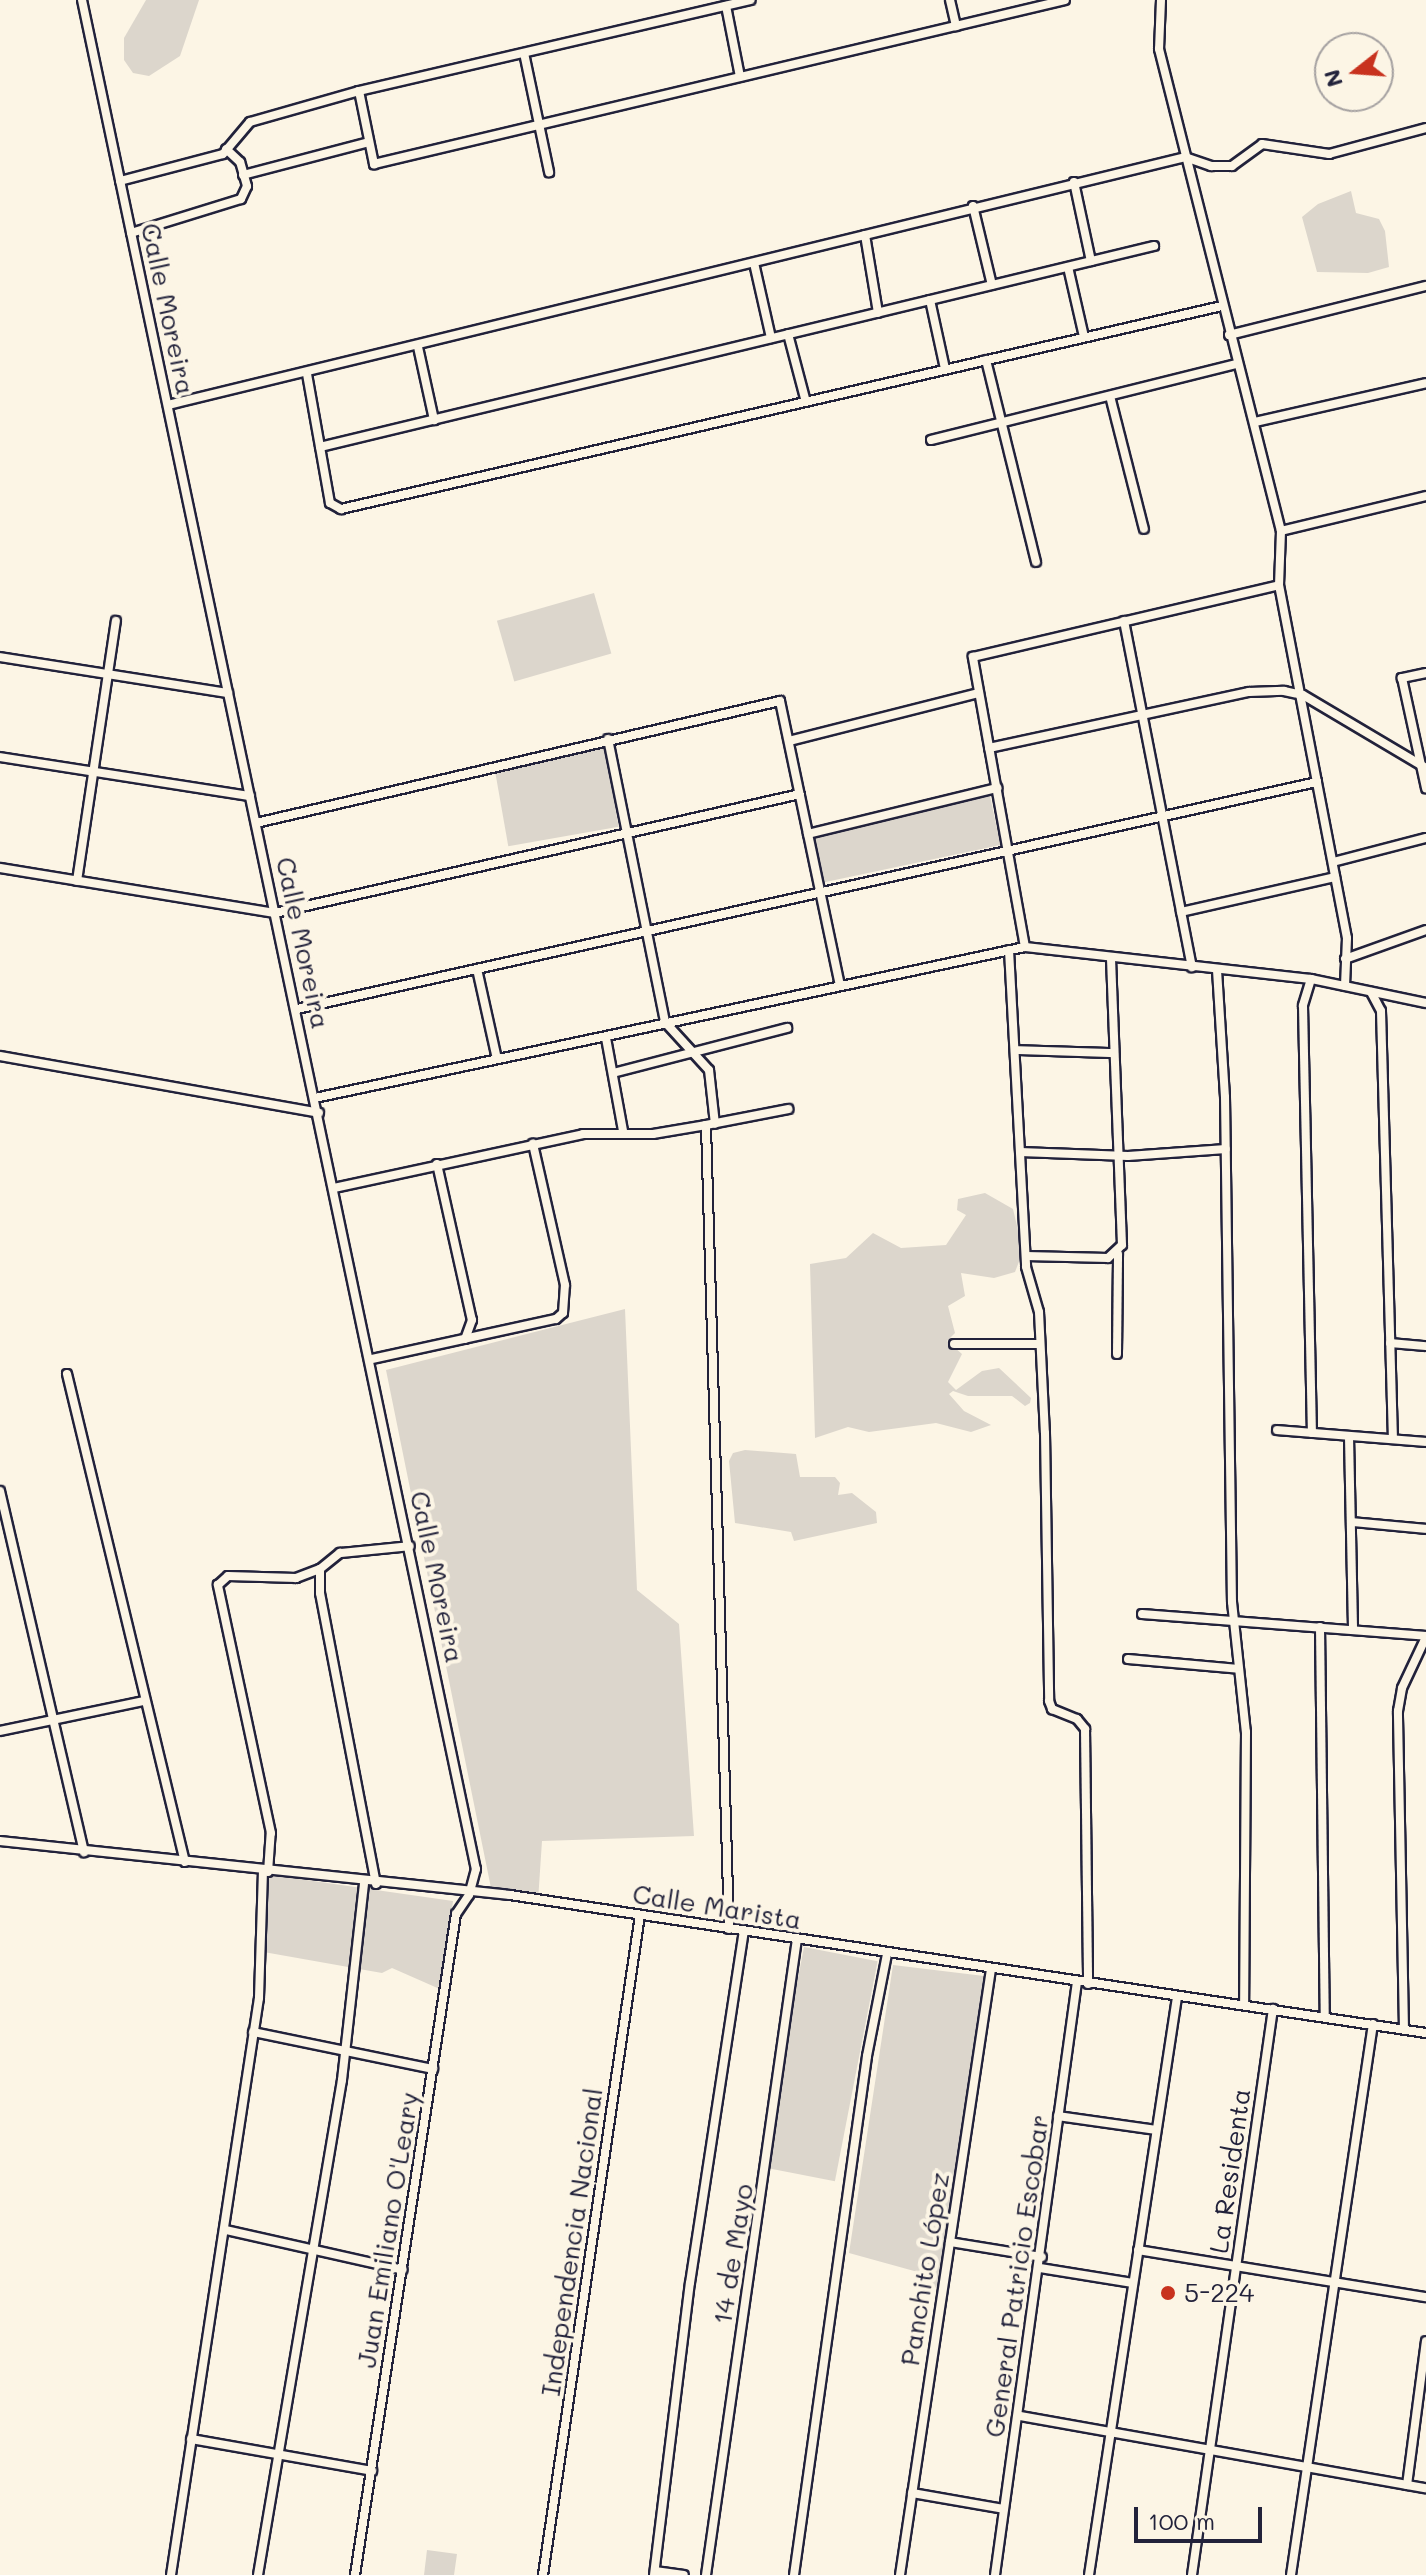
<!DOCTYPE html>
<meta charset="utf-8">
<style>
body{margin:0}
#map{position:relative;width:1426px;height:2575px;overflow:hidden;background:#fcf5e5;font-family:Mali,sans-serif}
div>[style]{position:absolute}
.green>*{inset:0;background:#dcd6cc;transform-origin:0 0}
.roads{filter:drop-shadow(2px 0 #22223b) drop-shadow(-2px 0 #22223b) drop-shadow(0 2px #22223b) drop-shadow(0 -2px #22223b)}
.street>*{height:8px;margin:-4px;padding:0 4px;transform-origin:4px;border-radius:4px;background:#fcf5e5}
.dots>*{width:22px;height:22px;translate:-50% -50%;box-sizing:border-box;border:4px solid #fcf5e5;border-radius:50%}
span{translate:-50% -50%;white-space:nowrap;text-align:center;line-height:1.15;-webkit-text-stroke:8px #fcf5e5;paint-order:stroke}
.street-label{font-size:26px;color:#22223b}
.poi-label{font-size:26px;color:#22223b}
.left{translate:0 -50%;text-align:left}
.north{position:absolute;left:1314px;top:32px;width:80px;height:80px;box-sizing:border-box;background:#fcf5e5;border:2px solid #a5a1a1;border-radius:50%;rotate:253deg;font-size:22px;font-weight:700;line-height:32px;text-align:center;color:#22223b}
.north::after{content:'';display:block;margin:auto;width:28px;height:36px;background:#c8321e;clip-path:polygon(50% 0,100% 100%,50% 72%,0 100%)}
.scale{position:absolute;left:1134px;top:2507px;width:128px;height:36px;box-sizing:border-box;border:4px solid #22223b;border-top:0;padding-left:10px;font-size:24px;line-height:28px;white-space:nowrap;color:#22223b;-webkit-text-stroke:6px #fcf5e5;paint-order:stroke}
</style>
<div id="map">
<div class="green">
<div style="clip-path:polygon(146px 0,199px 0,180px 56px,149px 76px,133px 73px,124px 60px,124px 38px)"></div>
<div style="clip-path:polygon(1351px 191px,1356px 213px,1379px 219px,1385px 231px,1389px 267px,1368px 273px,1317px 272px,1302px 217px,1318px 204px)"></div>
<div style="left:594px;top:593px;width:63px;height:101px;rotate:74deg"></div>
<div style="left:604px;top:744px;width:84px;height:112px;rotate:80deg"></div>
<div style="left:990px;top:796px;width:50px;height:180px;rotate:78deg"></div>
<div style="clip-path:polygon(985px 1193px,1013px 1209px,1023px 1251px,1015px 1272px,994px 1278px,961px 1273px,965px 1296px,948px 1306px,955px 1333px,947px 1341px,962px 1354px,948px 1382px,956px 1390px,982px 1371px,999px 1368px,1031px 1398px,1030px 1403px,1025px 1406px,1012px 1396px,968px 1396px,953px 1391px,949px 1394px,964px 1411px,991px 1425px,971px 1432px,936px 1423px,869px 1432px,848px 1427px,815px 1438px,810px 1264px,846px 1258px,873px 1233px,901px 1248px,946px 1245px,966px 1215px,957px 1210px,958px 1199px)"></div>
<div style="clip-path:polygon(625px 1309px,637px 1590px,679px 1624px,694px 1836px,542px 1841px,538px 1901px,491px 1888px,386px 1370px)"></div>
<div style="clip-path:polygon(745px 1450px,796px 1454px,800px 1477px,835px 1477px,840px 1483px,838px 1495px,852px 1493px,876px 1512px,877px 1523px,794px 1541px,791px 1532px,735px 1523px,729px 1461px,733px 1453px)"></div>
<div style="clip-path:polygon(264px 1874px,453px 1901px,442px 1990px,392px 1968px,382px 1973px,258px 1951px)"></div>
<div style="left:804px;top:1947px;width:75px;height:224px;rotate:11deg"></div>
<div style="clip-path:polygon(893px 1965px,984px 1976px,940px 2293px,925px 2274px,849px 2253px)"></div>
<div style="clip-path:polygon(427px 2550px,457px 2554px,454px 2575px,424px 2575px)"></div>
</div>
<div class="roads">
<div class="street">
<div style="left:82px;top:0;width:1910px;rotate:78.1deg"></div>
<div style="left:476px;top:1869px;width:27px;rotate:105deg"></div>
<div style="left:469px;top:1895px;width:23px;rotate:124deg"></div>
<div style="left:456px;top:1914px;width:669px;rotate:98.69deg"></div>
<div style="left:950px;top:0;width:27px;rotate:77deg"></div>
<div style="left:1161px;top:0;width:49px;rotate:92.3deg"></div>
<div style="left:1159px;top:49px;width:497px;rotate:75.8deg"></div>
<div style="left:1281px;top:531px;width:54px;rotate:92.1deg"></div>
<div style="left:1279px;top:585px;width:359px;rotate:79.1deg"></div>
<div style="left:1347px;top:938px;width:48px;rotate:92.4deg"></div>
<div style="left:726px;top:6px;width:72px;rotate:78.8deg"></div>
<div style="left:524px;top:53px;width:122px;rotate:78.1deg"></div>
<div style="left:359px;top:91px;width:75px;rotate:78.4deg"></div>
<div style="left:374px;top:164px;width:710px;rotate:-13.35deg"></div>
<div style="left:243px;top:175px;width:130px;rotate:-14.7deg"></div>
<div style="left:120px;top:181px;width:106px;rotate:-14.7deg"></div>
<div style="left:223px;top:154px;width:42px;rotate:-49.8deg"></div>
<div style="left:250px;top:122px;width:113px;rotate:-15.9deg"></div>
<div style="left:359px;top:91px;width:402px;rotate:-13.1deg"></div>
<div style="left:1074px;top:182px;width:81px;rotate:77.9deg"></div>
<div style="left:973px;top:206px;width:81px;rotate:76.5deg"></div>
<div style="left:131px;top:233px;width:115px;rotate:-17.2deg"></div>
<div style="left:241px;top:199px;width:14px;rotate:-65deg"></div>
<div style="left:247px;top:186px;width:25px;rotate:-106deg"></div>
<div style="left:240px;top:162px;width:19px;rotate:-137deg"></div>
<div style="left:865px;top:235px;width:79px;rotate:80.5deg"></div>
<div style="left:754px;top:263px;width:77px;rotate:77.2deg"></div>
<div style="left:1068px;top:267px;width:72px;rotate:77.1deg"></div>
<div style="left:930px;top:300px;width:71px;rotate:77.7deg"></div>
<div style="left:788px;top:334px;width:70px;rotate:75.2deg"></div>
<div style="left:1229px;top:335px;width:203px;rotate:-14deg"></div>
<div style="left:418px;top:347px;width:75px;rotate:77.6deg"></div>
<div style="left:986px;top:360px;width:208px;rotate:76.1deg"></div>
<div style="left:307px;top:374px;width:131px;rotate:79.9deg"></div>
<div style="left:330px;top:503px;width:13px;rotate:29deg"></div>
<div style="left:341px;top:509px;width:904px;rotate:-12.98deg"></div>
<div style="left:1110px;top:396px;width:137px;rotate:75.7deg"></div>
<div style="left:168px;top:405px;width:1047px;rotate:-13.7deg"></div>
<div style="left:1185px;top:157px;width:28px;rotate:19deg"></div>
<div style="left:1211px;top:166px;width:21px"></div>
<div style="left:1232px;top:166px;width:37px;rotate:-36deg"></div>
<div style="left:1262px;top:144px;width:68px;rotate:8.5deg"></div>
<div style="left:1329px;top:154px;width:100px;rotate:-15deg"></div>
<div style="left:1255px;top:422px;width:175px;rotate:-12.8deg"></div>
<div style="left:931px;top:440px;width:314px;rotate:-14deg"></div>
<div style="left:320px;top:447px;width:858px;rotate:-13.55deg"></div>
<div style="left:1281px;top:531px;width:149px;rotate:-13.6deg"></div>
<div style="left:1124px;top:621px;width:353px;rotate:78.9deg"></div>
<div style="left:0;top:657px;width:231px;rotate:9deg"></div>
<div style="left:1426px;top:673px;width:25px;rotate:168deg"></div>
<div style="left:1402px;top:678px;width:113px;rotate:77.7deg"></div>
<div style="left:608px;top:739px;width:289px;rotate:78.6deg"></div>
<div style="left:665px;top:1022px;width:65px;rotate:47.5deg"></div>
<div style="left:709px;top:1070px;width:54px;rotate:83.7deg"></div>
<div style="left:789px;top:741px;width:196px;rotate:-14.2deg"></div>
<div style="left:989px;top:748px;width:266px;rotate:-12.2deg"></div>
<div style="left:1249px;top:692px;width:35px;rotate:-2deg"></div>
<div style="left:1284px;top:691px;width:19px;rotate:12deg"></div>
<div style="left:1303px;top:695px;width:143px;rotate:30.7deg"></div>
<div style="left:0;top:757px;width:253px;rotate:8.9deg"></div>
<div style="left:256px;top:823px;width:538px;rotate:-13.11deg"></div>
<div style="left:780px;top:701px;width:291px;rotate:78.1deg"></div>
<div style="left:808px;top:834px;width:195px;rotate:-13.7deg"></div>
<div style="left:1333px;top:862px;width:96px;rotate:-14.5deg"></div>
<div style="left:0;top:868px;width:279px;rotate:9.3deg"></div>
<div style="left:275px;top:913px;width:538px;rotate:-12.77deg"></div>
<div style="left:77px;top:881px;width:263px;rotate:-81.5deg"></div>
<div style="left:1181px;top:912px;width:158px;rotate:-12.8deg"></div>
<div style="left:1025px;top:947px;width:295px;rotate:-100.2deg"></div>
<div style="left:973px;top:657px;width:314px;rotate:-13.2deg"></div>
<div style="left:1009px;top:950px;width:317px;rotate:86.9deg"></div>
<div style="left:1026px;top:1267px;width:47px;rotate:73.9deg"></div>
<div style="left:1039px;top:1312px;width:121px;rotate:87.2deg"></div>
<div style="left:1045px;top:1433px;width:268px;rotate:89.1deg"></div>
<div style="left:1049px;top:1701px;width:9px;rotate:69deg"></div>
<div style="left:1052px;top:1709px;width:27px;rotate:22deg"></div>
<div style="left:1077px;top:1719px;width:13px;rotate:51deg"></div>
<div style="left:1085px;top:1729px;width:255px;rotate:89.3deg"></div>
<div style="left:1345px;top:959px;width:86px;rotate:-19.7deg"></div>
<div style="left:477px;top:969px;width:92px;rotate:77.5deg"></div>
<div style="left:1217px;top:970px;width:127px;rotate:86.4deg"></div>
<div style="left:1225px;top:1097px;width:505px;rotate:89.21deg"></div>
<div style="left:1232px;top:1602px;width:131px;rotate:83.9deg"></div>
<div style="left:1246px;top:1732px;width:273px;rotate:90.4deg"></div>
<div style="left:1311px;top:979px;width:28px;rotate:107deg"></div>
<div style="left:1303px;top:1006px;width:427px;rotate:88.8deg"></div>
<div style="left:1371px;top:992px;width:21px;rotate:62deg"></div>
<div style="left:1381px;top:1011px;width:427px;rotate:88.4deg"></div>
<div style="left:297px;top:1009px;width:1045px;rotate:-12.55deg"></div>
<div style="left:606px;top:1038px;width:95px;rotate:79.6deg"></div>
<div style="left:1015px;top:1050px;width:98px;rotate:1.8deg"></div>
<div style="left:0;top:1056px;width:324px;rotate:10.1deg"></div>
<div style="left:613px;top:1073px;width:180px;rotate:-14.5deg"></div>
<div style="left:315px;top:1098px;width:726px;rotate:-12.01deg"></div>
<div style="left:1025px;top:947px;width:288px;rotate:6.4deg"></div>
<div style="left:1311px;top:979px;width:117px;rotate:11.8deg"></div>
<div style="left:1020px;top:1152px;width:108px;rotate:2.1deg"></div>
<div style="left:1128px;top:1156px;width:98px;rotate:-4.1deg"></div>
<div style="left:437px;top:1164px;width:160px;rotate:77.4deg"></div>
<div style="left:472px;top:1320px;width:20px;rotate:110deg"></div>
<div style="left:334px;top:1188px;width:255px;rotate:-12.2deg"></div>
<div style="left:583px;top:1134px;width:70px"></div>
<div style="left:653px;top:1134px;width:54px;rotate:-9.6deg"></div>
<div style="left:1026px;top:1256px;width:82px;rotate:1.4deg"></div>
<div style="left:1108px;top:1258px;width:19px;rotate:-43deg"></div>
<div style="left:1122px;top:1245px;width:288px;rotate:-92.2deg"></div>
<div style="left:1390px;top:1343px;width:36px;rotate:5deg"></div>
<div style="left:954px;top:1344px;width:86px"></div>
<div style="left:1117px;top:1354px;width:100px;rotate:-89.4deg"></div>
<div style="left:372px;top:1359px;width:188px;rotate:-12.3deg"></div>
<div style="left:556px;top:1319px;width:9px;rotate:-41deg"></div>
<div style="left:563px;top:1313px;width:28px;rotate:-86deg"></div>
<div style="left:565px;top:1285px;width:145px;rotate:-102.8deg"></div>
<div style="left:67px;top:1374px;width:502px;rotate:76.41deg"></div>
<div style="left:1277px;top:1430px;width:149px;rotate:4.6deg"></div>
<div style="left:1349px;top:1437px;width:193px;rotate:88.8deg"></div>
<div style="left:0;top:1491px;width:371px;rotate:76.9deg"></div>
<div style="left:1352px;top:1522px;width:74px;rotate:5.4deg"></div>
<div style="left:1142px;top:1614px;width:285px;rotate:4.4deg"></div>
<div style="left:1320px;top:1627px;width:388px;rotate:89.3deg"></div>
<div style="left:1128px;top:1659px;width:111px;rotate:5.1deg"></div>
<div style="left:0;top:1731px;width:147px;rotate:-11.8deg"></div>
<div style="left:0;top:1841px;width:513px;rotate:6.04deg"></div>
<div style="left:510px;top:1895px;width:926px;rotate:8.57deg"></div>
<div style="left:268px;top:1872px;width:39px;rotate:-86deg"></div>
<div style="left:271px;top:1833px;width:254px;rotate:-102.1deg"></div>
<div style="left:218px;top:1585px;width:13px;rotate:-42deg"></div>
<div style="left:228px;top:1576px;width:68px;rotate:1.7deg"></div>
<div style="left:296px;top:1578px;width:26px;rotate:-21deg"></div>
<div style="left:376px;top:1884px;width:296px;rotate:-100.9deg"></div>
<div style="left:320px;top:1593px;width:24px;rotate:-90deg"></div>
<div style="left:320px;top:1569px;width:26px;rotate:-39deg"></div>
<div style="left:340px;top:1553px;width:70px;rotate:-5.7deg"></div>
<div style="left:729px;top:1929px;width:804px;rotate:-91.64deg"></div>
<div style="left:706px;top:1125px;width:84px;rotate:-11deg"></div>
<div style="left:1404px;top:2029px;width:318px;rotate:-91.1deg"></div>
<div style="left:1398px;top:1711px;width:23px;rotate:-80deg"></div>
<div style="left:1402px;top:1688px;width:56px;rotate:-64.8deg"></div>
<div style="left:253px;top:2032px;width:184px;rotate:11.6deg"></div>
<div style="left:1058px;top:2116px;width:99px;rotate:8.1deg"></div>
<div style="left:226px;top:2230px;width:181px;rotate:12.7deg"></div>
<div style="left:950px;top:2242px;width:93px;rotate:9.3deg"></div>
<div style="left:1138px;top:2250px;width:292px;rotate:9.3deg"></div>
<div style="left:1040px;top:2268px;width:94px;rotate:9.2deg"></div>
<div style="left:1020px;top:2416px;width:412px;rotate:10.1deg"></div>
<div style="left:191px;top:2439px;width:184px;rotate:10deg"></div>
<div style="left:1407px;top:2485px;width:145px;rotate:-82.5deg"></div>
<div style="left:912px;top:2493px;width:93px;rotate:9.9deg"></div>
<div style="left:655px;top:2571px;width:29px;rotate:8deg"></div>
<div style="left:171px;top:2575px;width:584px;rotate:-81.33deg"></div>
<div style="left:259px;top:1998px;width:126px;rotate:-88.2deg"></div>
<div style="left:258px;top:2575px;width:502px;rotate:-80.37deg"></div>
<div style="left:342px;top:2080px;width:198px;rotate:-83.6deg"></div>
<div style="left:543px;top:2575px;width:667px;rotate:-81.64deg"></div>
<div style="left:654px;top:2575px;width:294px;rotate:-83deg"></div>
<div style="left:690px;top:2283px;width:356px;rotate:-81.3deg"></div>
<div style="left:706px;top:2575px;width:642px;rotate:-81.86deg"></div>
<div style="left:794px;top:2575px;width:524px;rotate:-81.99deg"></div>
<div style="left:867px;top:2056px;width:104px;rotate:-78.9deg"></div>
<div style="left:900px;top:2575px;width:613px;rotate:-81.46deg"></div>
<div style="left:995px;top:2575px;width:599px;rotate:-82.13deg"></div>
<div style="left:1089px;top:2575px;width:585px;rotate:-81.34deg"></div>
<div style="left:1192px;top:2575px;width:572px;rotate:-81.86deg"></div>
<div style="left:1291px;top:2575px;width:557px;rotate:-81.54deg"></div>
</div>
</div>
<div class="dots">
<div style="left:1168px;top:2293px;background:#c8321e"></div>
</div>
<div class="street-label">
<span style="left:168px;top:309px;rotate:78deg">Calle Moreira</span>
<span style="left:303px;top:943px;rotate:78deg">Calle Moreira</span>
<span style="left:437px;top:1577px;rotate:78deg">Calle Moreira</span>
<span style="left:717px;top:1907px;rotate:9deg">Calle Marista</span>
<span style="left:1230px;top:2171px;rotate:-82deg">La Residenta</span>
<span style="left:388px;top:2230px;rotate:-81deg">Juan Emiliano O'Leary</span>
<span style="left:572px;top:2242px;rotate:-82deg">Independencia Nacional</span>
<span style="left:733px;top:2254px;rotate:-81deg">14 de Mayo</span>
<span style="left:925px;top:2269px;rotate:-81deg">Panchito López</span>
<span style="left:1017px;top:2276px;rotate:-82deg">General Patricio Escobar</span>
</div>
<div class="poi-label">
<span class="left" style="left:1184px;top:2293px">5-224</span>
</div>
<div class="north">N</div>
<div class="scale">100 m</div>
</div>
